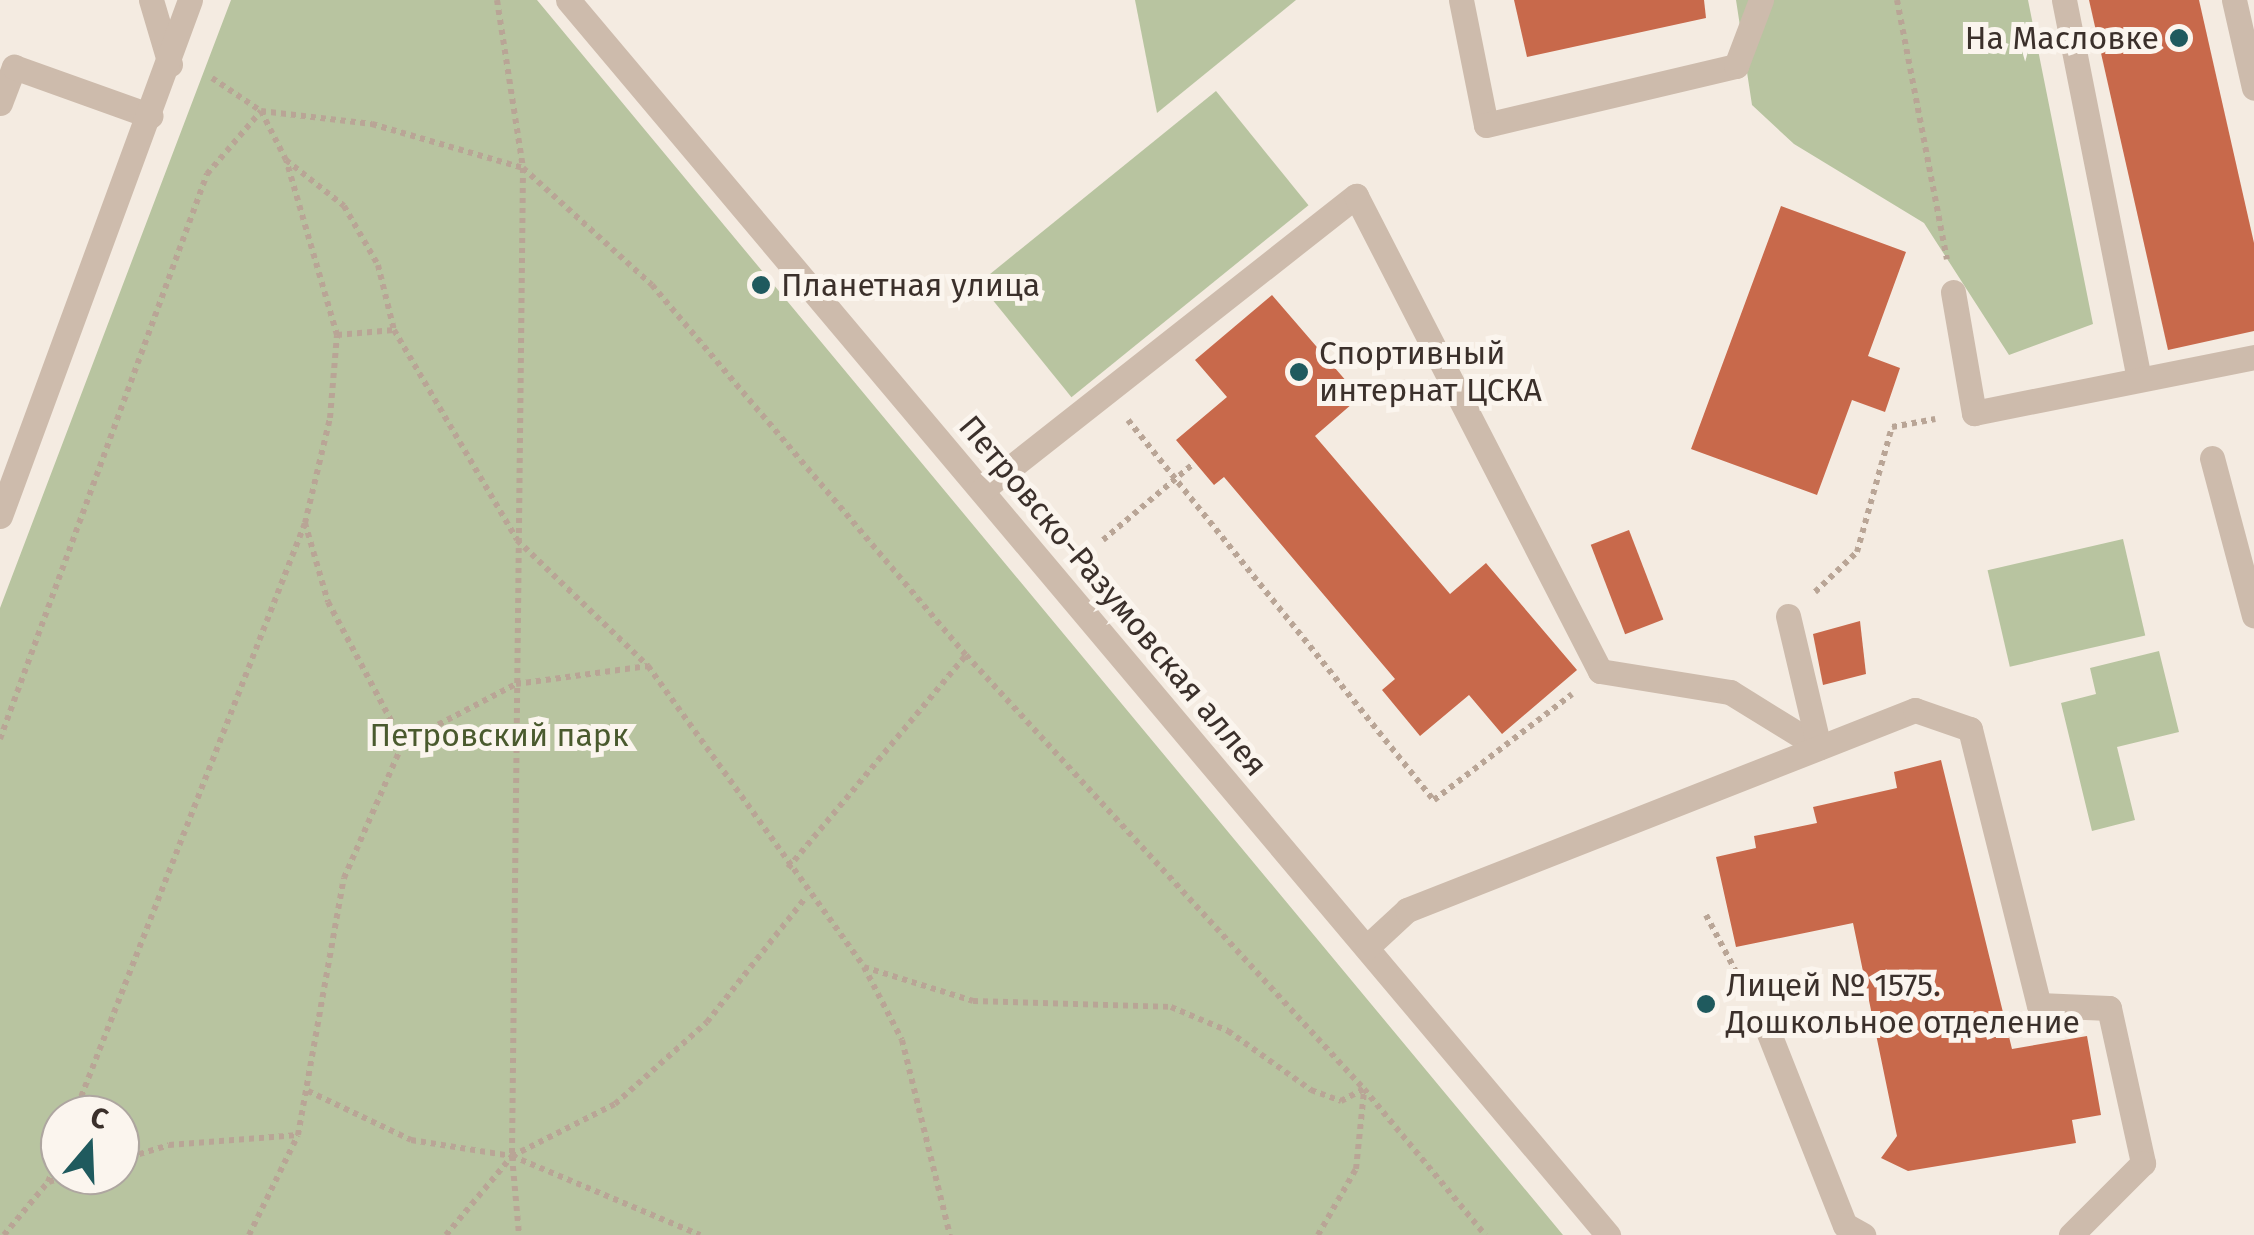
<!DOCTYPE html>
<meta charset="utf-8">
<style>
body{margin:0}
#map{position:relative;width:2254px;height:1235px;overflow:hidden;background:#f4ebe1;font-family:"Fira Sans",sans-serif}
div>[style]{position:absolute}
.green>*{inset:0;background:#b8c4a0;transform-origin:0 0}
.building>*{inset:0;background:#c8694b;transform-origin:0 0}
.path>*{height:6px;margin-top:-3px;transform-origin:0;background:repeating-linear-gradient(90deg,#b9a596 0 5px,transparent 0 10px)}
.minor>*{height:25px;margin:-12.5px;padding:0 12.5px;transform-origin:12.5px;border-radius:12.5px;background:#cdbbac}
.dots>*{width:28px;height:28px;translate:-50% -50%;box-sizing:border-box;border:5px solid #fbf5ee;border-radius:50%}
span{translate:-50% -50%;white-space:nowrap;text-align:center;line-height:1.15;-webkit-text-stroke:10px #fbf5ee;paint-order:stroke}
.poi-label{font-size:32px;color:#3b302b}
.right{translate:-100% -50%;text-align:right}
.left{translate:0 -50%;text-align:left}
.street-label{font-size:32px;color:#3b302b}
.park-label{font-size:32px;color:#4a5a2e}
.north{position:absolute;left:40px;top:1095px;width:100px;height:100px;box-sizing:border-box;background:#fbf5ee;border:2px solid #aea6a0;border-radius:50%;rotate:19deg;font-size:28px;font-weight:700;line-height:40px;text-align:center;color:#3b302b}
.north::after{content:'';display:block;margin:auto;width:35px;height:45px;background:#1f5a5e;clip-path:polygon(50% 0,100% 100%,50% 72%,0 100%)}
</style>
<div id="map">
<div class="green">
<div style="clip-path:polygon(evenodd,231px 0,537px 0,1563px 1235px,0 1235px,0 608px,231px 0,60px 1115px,120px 1115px,120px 1175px,60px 1175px,60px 1115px)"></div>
<div style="clip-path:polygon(1135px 0,1296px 0,1157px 113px)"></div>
<div style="clip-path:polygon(1736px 0,2028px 0,2093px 324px,2009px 355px,1924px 223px,1794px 144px,1752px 105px)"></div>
<div style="left:1216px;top:91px;width:147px;height:305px;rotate:51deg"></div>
<div style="left:2123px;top:539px;width:99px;height:139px;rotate:77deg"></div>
<div style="clip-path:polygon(2159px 651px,2179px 732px,2117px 747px,2135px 820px,2092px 831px,2061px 703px,2096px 694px,2090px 668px)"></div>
</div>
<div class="building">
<div style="clip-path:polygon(1514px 0,1704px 0,1706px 18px,1527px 57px)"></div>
<div style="clip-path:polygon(2089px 0,2199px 0,2254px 243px,2254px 331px,2168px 350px)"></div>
<div style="clip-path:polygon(1781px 206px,1906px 252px,1868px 356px,1900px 368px,1885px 412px,1852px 400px,1817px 495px,1691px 449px)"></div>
<div style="clip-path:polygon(1272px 295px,1360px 397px,1315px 436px,1450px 594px,1486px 563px,1577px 670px,1502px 734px,1469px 695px,1420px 736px,1382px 690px,1395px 679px,1224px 477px,1214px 485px,1176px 440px,1227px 397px,1195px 360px)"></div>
<div style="left:1629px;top:530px;width:96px;height:41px;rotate:69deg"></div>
<div style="clip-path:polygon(1860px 621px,1866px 674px,1823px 685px,1813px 634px)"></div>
<div style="clip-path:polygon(1941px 760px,2012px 1049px,2087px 1036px,2101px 1115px,2072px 1120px,2076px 1143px,1908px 1171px,1881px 1158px,1897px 1136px,1853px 923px,1736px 947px,1716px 857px,1756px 848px,1754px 836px,1817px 823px,1813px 807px,1897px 788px,1894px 772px)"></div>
</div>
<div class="path">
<div style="left:497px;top:0;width:170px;rotate:81.2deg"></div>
<div style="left:523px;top:168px;width:988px;rotate:90.64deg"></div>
<div style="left:512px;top:1156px;width:79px;rotate:84.9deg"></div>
<div style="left:1897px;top:0;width:264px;rotate:79.1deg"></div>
<div style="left:212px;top:78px;width:59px;rotate:34deg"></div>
<div style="left:261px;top:111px;width:112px;rotate:6.7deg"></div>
<div style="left:372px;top:124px;width:157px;rotate:16.2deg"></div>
<div style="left:523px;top:168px;width:174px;rotate:42.2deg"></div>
<div style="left:652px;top:285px;width:485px;rotate:49.7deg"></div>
<div style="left:966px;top:655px;width:589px;rotate:47.48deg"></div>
<div style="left:1364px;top:1089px;width:190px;rotate:50.3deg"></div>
<div style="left:286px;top:160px;width:74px;rotate:38.4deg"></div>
<div style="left:344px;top:206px;width:68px;rotate:60deg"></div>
<div style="left:378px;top:265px;width:67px;rotate:76.2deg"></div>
<div style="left:394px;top:330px;width:243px;rotate:59.6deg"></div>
<div style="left:517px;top:540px;width:182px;rotate:43.9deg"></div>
<div style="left:648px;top:666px;width:370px;rotate:54.3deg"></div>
<div style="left:864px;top:967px;width:82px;rotate:62.5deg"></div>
<div style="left:902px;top:1040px;width:201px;rotate:76.2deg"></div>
<div style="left:337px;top:335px;width:57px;rotate:-5deg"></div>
<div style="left:1128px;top:420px;width:488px;rotate:51.2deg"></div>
<div style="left:1434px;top:800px;width:174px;rotate:-37.5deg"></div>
<div style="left:305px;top:523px;width:82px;rotate:73.8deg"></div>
<div style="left:328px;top:602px;width:160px;rotate:62deg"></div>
<div style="left:1103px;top:540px;width:119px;rotate:-40.2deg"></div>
<div style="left:1815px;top:592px;width:58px;rotate:-43.6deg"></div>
<div style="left:1857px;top:552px;width:130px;rotate:-74.4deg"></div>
<div style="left:1892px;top:427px;width:44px;rotate:-10.5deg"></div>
<div style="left:0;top:739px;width:602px;rotate:-69.88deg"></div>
<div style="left:207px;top:174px;width:83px;rotate:-49.4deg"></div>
<div style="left:788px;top:868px;width:278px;rotate:-50.1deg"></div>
<div style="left:1706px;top:915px;width:94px;rotate:62.1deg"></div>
<div style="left:864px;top:967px;width:114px;rotate:17.3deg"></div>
<div style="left:973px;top:1001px;width:198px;rotate:1.7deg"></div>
<div style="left:1171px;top:1007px;width:62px;rotate:22.8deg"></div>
<div style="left:1228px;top:1031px;width:102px;rotate:35.4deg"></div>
<div style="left:1311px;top:1090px;width:32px;rotate:20deg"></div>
<div style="left:1341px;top:1101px;width:26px;rotate:-28deg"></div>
<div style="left:308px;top:1091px;width:114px;rotate:25.4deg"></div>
<div style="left:411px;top:1140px;width:102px;rotate:9deg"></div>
<div style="left:512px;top:1156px;width:204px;rotate:22.8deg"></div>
<div style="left:74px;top:1115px;width:635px;rotate:-68.68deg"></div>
<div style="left:305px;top:523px;width:108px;rotate:-76.6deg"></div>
<div style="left:330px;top:418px;width:83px;rotate:-85.2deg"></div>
<div style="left:337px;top:335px;width:182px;rotate:-106.2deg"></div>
<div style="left:286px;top:160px;width:55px;rotate:-117deg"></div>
<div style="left:120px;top:1160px;width:51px;rotate:-17deg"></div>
<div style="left:169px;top:1145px;width:129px;rotate:-4.4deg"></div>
<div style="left:49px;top:1182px;width:23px;rotate:-18deg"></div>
<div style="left:4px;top:1235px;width:69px;rotate:-50.3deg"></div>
<div style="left:48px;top:1182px;width:33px;rotate:-69deg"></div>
<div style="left:249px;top:1235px;width:111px;rotate:-63.9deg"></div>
<div style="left:298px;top:1135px;width:261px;rotate:-79.9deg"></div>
<div style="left:344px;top:878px;width:147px;rotate:-66.4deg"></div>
<div style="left:403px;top:743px;width:127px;rotate:-27.6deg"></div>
<div style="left:516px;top:684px;width:133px;rotate:-7.8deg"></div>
<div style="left:446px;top:1235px;width:103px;rotate:-50.1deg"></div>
<div style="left:512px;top:1156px;width:115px;rotate:-26.8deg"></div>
<div style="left:615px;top:1104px;width:123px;rotate:-41.7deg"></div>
<div style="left:707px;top:1022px;width:159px;rotate:-51.6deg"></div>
<div style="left:1318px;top:1235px;width:76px;rotate:-60.1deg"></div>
<div style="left:1356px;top:1169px;width:77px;rotate:-84.1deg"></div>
</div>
<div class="minor">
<div style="left:151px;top:0;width:67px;rotate:73.5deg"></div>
<div style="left:568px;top:0;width:1615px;rotate:49.9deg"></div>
<div style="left:1461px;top:0;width:127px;rotate:78.7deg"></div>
<div style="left:1486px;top:125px;width:257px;rotate:-13.3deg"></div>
<div style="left:1736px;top:66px;width:71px;rotate:-69.3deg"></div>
<div style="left:2064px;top:0;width:386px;rotate:78.8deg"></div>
<div style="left:2234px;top:0;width:90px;rotate:77.2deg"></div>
<div style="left:0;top:103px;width:39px;rotate:-69deg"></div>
<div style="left:14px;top:67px;width:145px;rotate:19.7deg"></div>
<div style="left:1953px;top:292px;width:123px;rotate:80.2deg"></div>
<div style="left:1974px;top:413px;width:286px;rotate:-11.3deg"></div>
<div style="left:2212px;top:458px;width:163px;rotate:75.1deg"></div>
<div style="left:982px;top:490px;width:476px;rotate:-38.2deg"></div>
<div style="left:1356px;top:196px;width:534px;rotate:62.81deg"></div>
<div style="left:1600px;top:671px;width:132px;rotate:9.2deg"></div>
<div style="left:1730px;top:692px;width:105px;rotate:31.7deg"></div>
<div style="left:0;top:516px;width:550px;rotate:-69.79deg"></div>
<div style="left:1788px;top:616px;width:135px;rotate:76.7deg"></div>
<div style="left:1367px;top:947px;width:54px;rotate:-42.8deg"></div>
<div style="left:1407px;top:910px;width:546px;rotate:-21.49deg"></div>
<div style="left:1915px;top:710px;width:58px;rotate:19.1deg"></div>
<div style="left:1970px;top:729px;width:284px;rotate:76deg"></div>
<div style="left:2039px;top:1005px;width:70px;rotate:2.5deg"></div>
<div style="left:2109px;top:1008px;width:159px;rotate:77.6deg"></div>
<div style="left:2143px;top:1163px;width:102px;rotate:135deg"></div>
<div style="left:1768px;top:1031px;width:209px;rotate:68.4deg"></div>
<div style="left:1845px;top:1225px;width:21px;rotate:29deg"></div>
</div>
<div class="dots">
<div style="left:2179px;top:38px;background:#1f5a5e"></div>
<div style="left:761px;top:285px;background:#1f5a5e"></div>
<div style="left:1299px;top:372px;background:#1f5a5e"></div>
<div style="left:1706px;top:1004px;background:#1f5a5e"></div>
</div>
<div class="poi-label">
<span class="right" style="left:2159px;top:38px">На Масловке</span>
<span class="left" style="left:781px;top:285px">Планетная улица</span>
<span class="left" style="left:1319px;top:372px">Спортивный<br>интернат ЦСКА</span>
<span class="left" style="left:1726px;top:1004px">Лицей № 1575.<br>Дошкольное отделение</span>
</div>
<div class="street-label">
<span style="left:1113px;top:596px;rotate:50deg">Петровско-Разумовская аллея</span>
</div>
<div class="park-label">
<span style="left:499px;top:735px">Петровский парк</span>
</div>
<div class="north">С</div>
</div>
